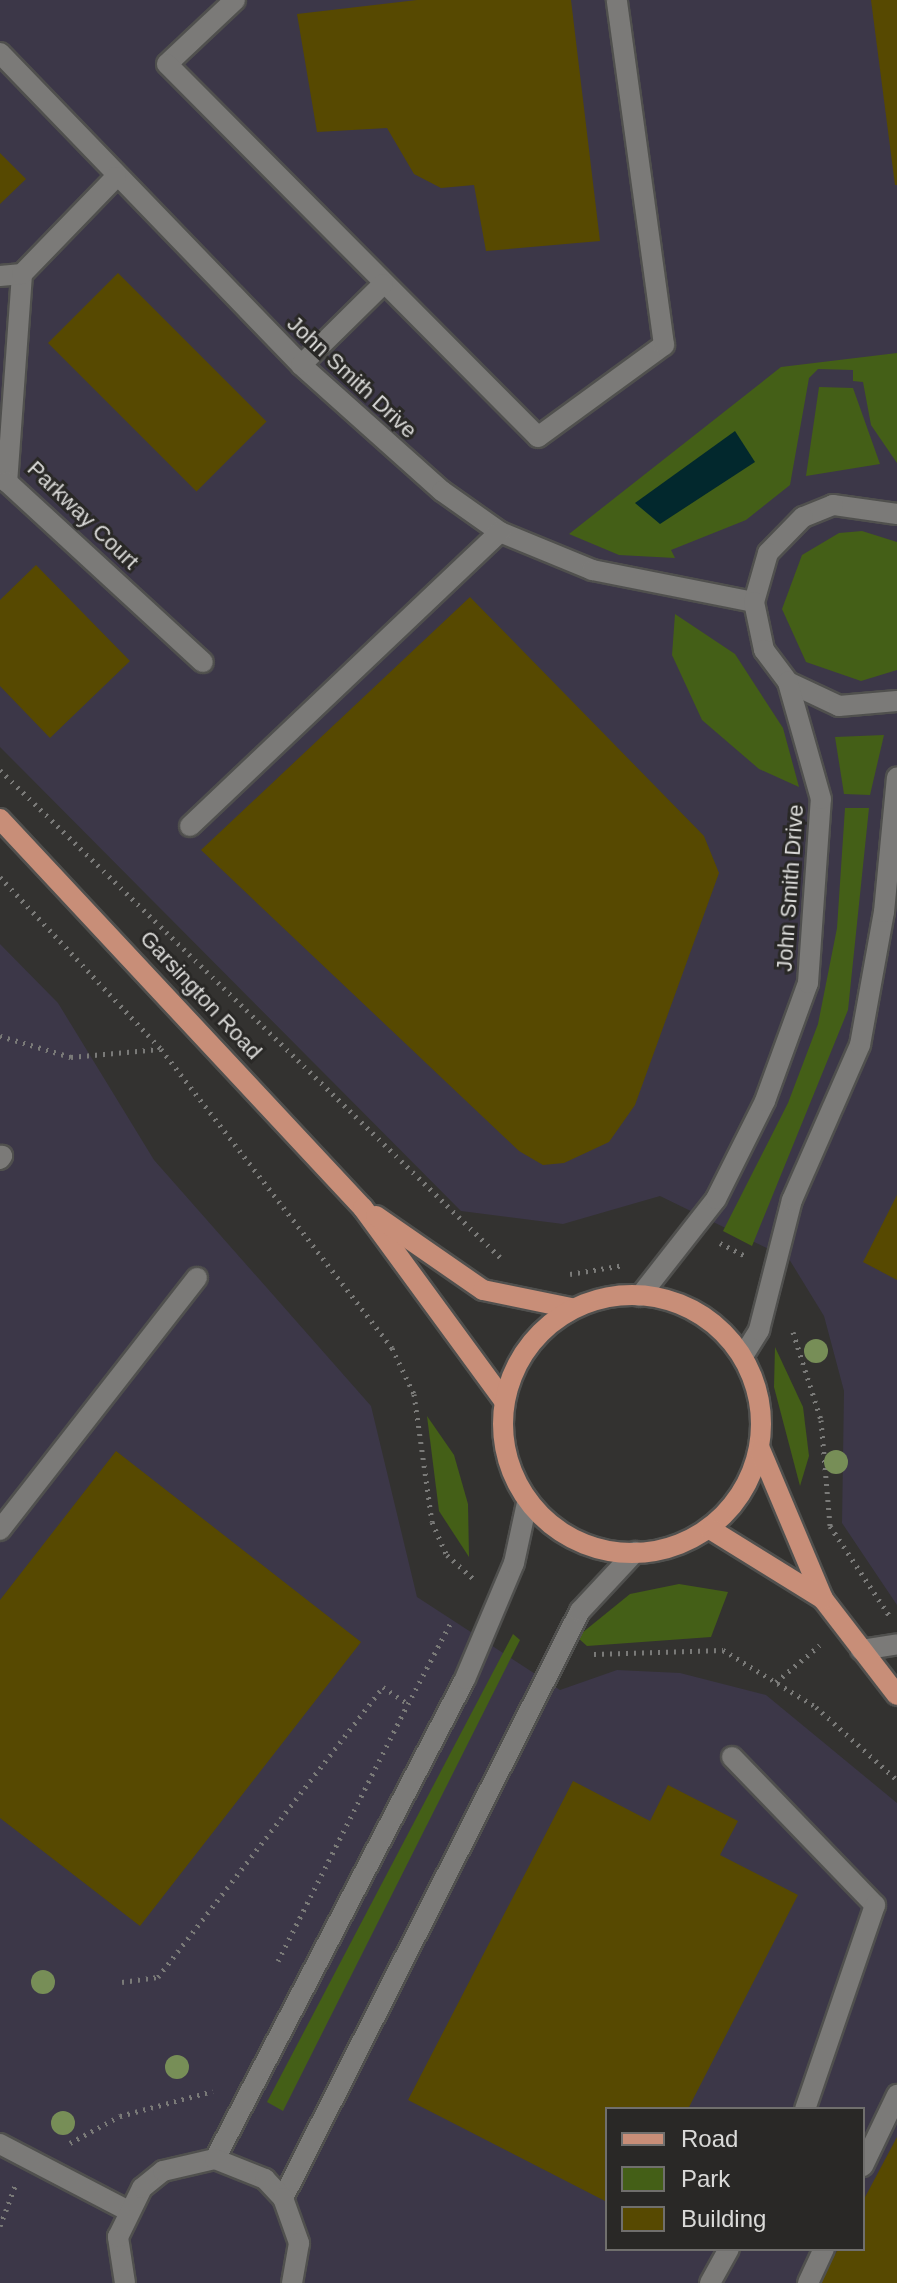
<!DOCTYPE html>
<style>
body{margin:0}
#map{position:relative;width:897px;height:2283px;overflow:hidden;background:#333230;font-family:Helvetica,sans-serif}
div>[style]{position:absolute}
.commercial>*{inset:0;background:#3c3748}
.green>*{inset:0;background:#445f17}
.water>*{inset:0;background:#02282d}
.building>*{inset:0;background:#574901;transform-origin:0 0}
.path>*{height:5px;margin-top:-2.5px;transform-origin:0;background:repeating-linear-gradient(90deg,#7a7a78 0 2px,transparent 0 8px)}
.roads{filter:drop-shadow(2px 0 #50504e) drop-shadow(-2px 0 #50504e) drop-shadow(0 2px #50504e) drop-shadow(0 -2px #50504e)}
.minor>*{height:20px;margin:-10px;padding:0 10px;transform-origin:10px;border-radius:10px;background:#7b7a78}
.major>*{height:20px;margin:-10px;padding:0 10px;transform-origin:10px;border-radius:10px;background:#c88e78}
.major>.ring{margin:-10px;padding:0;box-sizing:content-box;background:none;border:20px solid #c88e78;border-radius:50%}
.trees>*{width:24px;height:24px;margin:-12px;border-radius:50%;background:#778e57}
span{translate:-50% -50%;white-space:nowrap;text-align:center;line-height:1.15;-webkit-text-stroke:6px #292826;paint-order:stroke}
.street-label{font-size:22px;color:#dadad8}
.legend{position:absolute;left:605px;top:2107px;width:260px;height:144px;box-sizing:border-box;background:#292826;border:2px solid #706f6d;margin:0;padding:10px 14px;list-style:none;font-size:24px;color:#dadad8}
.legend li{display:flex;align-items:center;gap:16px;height:40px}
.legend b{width:40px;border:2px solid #706f6d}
</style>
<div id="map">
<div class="commercial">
<div style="clip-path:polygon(0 0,897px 0,897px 1605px,842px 1523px,844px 1391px,824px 1316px,789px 1259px,660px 1196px,563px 1224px,461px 1211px,0 747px)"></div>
<div style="clip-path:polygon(evenodd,0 944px,58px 1003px,154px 1160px,371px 1406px,417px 1597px,560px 1690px,617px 1670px,680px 1673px,766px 1695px,897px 1803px,897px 2283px,0 2283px,0 944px,607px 2109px,863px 2109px,863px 2249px,607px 2249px,607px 2109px)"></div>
</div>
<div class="green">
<div style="clip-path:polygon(897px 353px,897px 463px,871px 425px,863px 382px,853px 381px,853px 370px,818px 369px,809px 378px,790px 485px,746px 520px,671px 550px,675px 558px,619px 555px,569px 534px,781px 367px)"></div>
<div style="clip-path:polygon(819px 387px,853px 388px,880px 464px,806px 476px)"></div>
<div style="clip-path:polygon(862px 531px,897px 542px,897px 670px,861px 681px,806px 662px,782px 609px,802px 555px,839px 533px)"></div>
<div style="clip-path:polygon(675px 614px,735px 654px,783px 728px,799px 787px,759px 769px,702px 720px,672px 655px)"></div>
<div style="clip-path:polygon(884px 735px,870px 795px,844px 794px,835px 737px)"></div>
<div style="clip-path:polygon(845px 808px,869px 808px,848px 1010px,752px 1246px,723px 1231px,788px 1103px,818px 1024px,837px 928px)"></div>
<div style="clip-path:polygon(775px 1347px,803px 1407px,809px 1456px,800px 1486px,774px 1387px)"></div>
<div style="clip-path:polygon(427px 1416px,454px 1455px,468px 1504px,469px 1557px,439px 1511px)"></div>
<div style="clip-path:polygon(679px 1584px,728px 1592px,711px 1637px,587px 1646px,577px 1637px,630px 1594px)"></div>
<div style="clip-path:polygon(513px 1634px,520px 1640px,283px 2111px,267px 2102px)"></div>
</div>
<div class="water">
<div style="clip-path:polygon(735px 431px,755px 462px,660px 524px,635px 503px)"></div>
</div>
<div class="building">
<div style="clip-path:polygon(417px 0,571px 0,600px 241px,486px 251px,474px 185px,441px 188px,414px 174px,387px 128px,317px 132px,297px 14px)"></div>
<div style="clip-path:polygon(871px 0,897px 0,897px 185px,895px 185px)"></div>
<div style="clip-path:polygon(0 153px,26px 179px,0 204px)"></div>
<div style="left:118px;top:273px;width:210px;height:99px;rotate:45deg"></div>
<div style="clip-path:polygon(36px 565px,130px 661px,50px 738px,0 686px,0 600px)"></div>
<div style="clip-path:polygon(470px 597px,704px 836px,719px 873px,635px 1105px,609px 1142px,564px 1163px,543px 1165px,519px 1151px,201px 850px)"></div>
<div style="clip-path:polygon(897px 1195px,897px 1280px,863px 1262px)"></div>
<div style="clip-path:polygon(116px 1451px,361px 1642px,140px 1926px,0 1818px,0 1600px)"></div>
<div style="clip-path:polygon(573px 1781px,650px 1821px,668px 1785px,738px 1821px,720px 1855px,798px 1895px,688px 2109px,607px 2109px,607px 2202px,408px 2100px)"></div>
<div style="clip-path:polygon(897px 2137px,897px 2283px,820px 2283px,838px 2249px,863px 2249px,863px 2201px)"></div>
</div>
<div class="path">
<div style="left:0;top:770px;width:702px;rotate:44.25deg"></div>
<div style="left:0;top:877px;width:236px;rotate:46.9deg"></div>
<div style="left:161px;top:1049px;width:378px;rotate:52.3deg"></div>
<div style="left:392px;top:1348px;width:51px;rotate:64.4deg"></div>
<div style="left:414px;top:1394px;width:129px;rotate:82deg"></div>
<div style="left:432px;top:1522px;width:36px;rotate:66deg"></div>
<div style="left:447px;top:1555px;width:38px;rotate:42deg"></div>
<div style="left:0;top:1036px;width:74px;rotate:16.5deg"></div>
<div style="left:71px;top:1057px;width:89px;rotate:-5.1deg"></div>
<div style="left:720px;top:1243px;width:30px;rotate:27deg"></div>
<div style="left:570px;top:1274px;width:55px;rotate:-9.5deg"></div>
<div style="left:793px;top:1332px;width:92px;rotate:72.3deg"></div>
<div style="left:821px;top:1420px;width:106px;rotate:85.1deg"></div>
<div style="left:830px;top:1526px;width:107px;rotate:56.5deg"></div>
<div style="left:594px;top:1654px;width:129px;rotate:-1.8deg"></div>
<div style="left:723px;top:1650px;width:109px;rotate:31.5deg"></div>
<div style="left:816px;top:1707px;width:109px;rotate:42deg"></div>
<div style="left:776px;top:1682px;width:57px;rotate:-40.1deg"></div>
<div style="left:278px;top:1961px;width:288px;rotate:-63.2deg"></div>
<div style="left:122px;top:1982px;width:36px;rotate:-8deg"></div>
<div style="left:158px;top:1977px;width:367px;rotate:-52.2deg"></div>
<div style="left:383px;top:1687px;width:30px;rotate:34deg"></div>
<div style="left:408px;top:1704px;width:93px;rotate:-62.3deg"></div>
<div style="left:70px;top:2143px;width:57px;rotate:-28.4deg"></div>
<div style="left:120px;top:2116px;width:96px;rotate:-15deg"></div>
<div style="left:0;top:2226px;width:43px;rotate:-69.4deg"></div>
</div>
<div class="roads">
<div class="minor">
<div style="left:235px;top:0;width:93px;rotate:136.7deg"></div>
<div style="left:167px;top:64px;width:526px;rotate:45.15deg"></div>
<div style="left:538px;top:437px;width:156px;rotate:-36.1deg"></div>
<div style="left:664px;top:345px;width:348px;rotate:-97.8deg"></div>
<div style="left:0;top:53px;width:434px;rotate:46deg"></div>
<div style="left:301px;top:365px;width:189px;rotate:41.8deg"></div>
<div style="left:442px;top:491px;width:71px;rotate:35.3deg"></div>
<div style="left:500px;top:532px;width:100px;rotate:22.4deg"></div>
<div style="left:592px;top:570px;width:165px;rotate:11.2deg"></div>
<div style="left:22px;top:274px;width:209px;rotate:94.1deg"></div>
<div style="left:7px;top:482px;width:266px;rotate:42.6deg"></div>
<div style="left:0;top:276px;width:22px;rotate:-5deg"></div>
<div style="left:22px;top:274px;width:135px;rotate:-45.9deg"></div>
<div style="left:301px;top:365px;width:115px;rotate:-44.6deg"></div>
<div style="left:897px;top:514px;width:65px;rotate:-172deg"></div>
<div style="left:833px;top:505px;width:32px;rotate:158deg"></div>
<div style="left:803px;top:517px;width:50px;rotate:134.2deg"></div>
<div style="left:768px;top:553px;width:51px;rotate:105.9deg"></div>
<div style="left:754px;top:602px;width:49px;rotate:78.2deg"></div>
<div style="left:764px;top:650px;width:40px;rotate:53deg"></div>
<div style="left:788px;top:682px;width:56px;rotate:25.2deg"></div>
<div style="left:839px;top:706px;width:58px;rotate:-4.9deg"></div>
<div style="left:190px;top:826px;width:427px;rotate:-43.5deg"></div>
<div style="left:0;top:1159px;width:4px;rotate:-56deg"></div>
<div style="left:640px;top:1296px;width:123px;rotate:-51.9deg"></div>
<div style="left:716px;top:1199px;width:110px;rotate:-63.4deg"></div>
<div style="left:765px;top:1101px;width:126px;rotate:-70deg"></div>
<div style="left:808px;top:983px;width:184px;rotate:-86deg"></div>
<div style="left:821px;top:799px;width:122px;rotate:-105.8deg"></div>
<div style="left:743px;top:1356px;width:31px;rotate:-58deg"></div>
<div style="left:759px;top:1330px;width:134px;rotate:-75.8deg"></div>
<div style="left:792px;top:1200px;width:169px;rotate:-66.3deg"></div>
<div style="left:860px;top:1045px;width:135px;rotate:-79.8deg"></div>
<div style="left:884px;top:912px;width:135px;rotate:-84.5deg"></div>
<div style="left:0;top:1530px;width:320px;rotate:-52deg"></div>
<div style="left:861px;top:1650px;width:36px;rotate:-9deg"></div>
<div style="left:732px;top:1757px;width:206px;rotate:46deg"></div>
<div style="left:875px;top:1905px;width:216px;rotate:108.9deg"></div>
<div style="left:0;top:2144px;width:143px;rotate:27.5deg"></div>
<div style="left:215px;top:2159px;width:541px;rotate:-62.49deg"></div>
<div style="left:465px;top:1679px;width:126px;rotate:-67.1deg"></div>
<div style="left:514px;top:1563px;width:61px;rotate:-77.8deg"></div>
<div style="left:863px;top:2166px;width:79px;rotate:-64.4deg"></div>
<div style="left:283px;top:2198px;width:658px;rotate:-63.16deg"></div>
<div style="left:580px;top:1611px;width:81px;rotate:-47deg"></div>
<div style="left:125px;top:2283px;width:47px;rotate:-98.7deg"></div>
<div style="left:118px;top:2237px;width:55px;rotate:-63.9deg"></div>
<div style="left:142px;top:2188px;width:27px;rotate:-39deg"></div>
<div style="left:163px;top:2171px;width:53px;rotate:-13deg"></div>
<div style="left:215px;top:2159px;width:54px;rotate:21.8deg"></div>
<div style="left:265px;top:2179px;width:26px;rotate:47deg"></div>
<div style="left:283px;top:2198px;width:48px;rotate:70.4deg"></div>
<div style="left:299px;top:2243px;width:41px;rotate:99.9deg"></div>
<div style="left:710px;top:2283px;width:39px;rotate:-61deg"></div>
<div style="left:808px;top:2283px;width:38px;rotate:-65deg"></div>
</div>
<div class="major">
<div style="left:0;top:819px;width:532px;rotate:46.98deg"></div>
<div style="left:363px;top:1208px;width:237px;rotate:53.8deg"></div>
<div style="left:376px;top:1216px;width:130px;rotate:34.7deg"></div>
<div style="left:483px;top:1290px;width:90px;rotate:11.6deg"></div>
<div class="ring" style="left:503px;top:1295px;width:238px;height:238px"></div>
<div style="left:760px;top:1449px;width:163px;rotate:67.2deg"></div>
<div style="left:823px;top:1599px;width:121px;rotate:52.4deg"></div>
<div style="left:710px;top:1529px;width:133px;rotate:31.8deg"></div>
</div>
</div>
<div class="trees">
<div style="left:816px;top:1351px"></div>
<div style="left:836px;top:1462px"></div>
<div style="left:43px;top:1982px"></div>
<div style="left:177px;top:2067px"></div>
<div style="left:63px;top:2123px"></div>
</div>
<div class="street-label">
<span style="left:352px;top:377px;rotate:43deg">John Smith Drive</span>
<span style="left:83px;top:515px;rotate:44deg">Parkway Court</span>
<span style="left:790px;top:888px;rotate:-86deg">John Smith Drive</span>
<span style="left:201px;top:995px;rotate:47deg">Garsington Road</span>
</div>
<ul class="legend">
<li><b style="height:10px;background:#c88e78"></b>Road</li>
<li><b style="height:22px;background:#445f17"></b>Park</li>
<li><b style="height:22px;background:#574901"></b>Building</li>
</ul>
</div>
